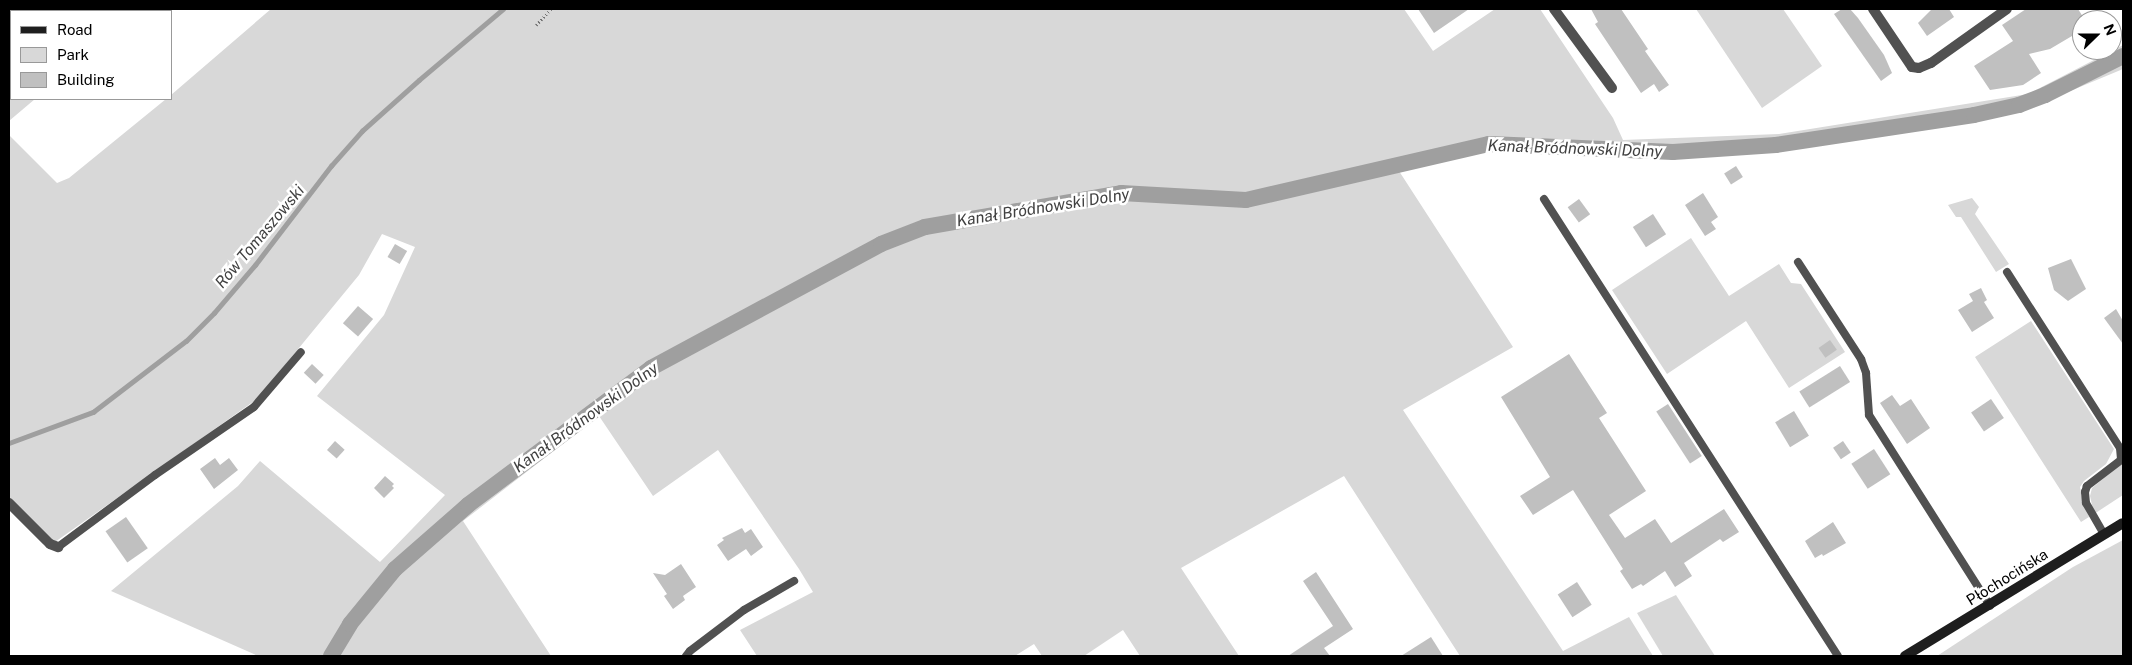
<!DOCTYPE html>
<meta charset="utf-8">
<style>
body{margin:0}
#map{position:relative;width:2132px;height:665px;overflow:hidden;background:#fff;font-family:"Public Sans",sans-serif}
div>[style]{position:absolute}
.green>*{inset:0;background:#d8d8d8}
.stream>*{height:4.5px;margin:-2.25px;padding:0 2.25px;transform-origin:2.25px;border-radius:2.25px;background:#9f9f9f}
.canal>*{height:16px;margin:-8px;padding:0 8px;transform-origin:8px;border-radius:8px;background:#9f9f9f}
.building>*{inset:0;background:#c0c0c0;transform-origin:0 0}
.path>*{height:2.5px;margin-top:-1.25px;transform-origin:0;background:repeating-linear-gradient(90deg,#737373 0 1px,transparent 0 3.5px)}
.lane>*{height:8px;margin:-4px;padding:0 4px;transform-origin:4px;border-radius:4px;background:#515151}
.street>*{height:10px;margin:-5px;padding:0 5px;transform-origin:5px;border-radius:5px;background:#515151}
.secondary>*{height:10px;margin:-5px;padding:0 5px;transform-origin:5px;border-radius:5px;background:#1e1e1e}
span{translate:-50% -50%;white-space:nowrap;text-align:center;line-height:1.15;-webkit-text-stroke:5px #fff;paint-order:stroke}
.street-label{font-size:15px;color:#000}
.water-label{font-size:16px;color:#404040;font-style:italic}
.frame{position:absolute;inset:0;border:10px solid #000;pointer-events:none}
.legend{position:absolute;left:10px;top:10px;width:162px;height:90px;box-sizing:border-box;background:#fff;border:1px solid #999;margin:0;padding:6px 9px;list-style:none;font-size:15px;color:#000}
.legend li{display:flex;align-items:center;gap:10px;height:25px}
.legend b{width:25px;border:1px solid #999}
.north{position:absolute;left:2072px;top:10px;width:50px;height:50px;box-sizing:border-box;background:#fff;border:1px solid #999;border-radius:50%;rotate:68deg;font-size:14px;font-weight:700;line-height:20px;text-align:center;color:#000}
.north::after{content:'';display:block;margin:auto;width:18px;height:22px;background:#000;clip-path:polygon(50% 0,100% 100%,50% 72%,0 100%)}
</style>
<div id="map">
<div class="green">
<div style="clip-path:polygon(9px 9px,142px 9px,139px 11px,11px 11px,11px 99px,35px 99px,9px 121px)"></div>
<div style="clip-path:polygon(271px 9px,1404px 9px,1433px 51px,1495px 9px,1540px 9px,1613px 118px,1623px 140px,1779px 134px,2028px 94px,2123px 45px,2123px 69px,2032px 107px,2006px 114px,1849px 141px,1732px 153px,1636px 155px,1474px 152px,1399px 171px,1513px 347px,1403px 410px,1563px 651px,1629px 617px,1653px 656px,1460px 656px,1344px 476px,1181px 568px,1239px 656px,1140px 656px,1123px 630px,1084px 656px,1042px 656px,1034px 644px,1015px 656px,757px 656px,740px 630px,813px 592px,799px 569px,718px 450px,653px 496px,599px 416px,463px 521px,551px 656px,258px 656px,111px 591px,238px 486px,260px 461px,380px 562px,445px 495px,317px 396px,384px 315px,415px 247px,382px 234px,359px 275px,257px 399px,55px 542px,9px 498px,9px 135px,57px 183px,69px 178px,166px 99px,171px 99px,171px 95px)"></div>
<div style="clip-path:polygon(1696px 9px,1783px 9px,1822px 66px,1762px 108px)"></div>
<div style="clip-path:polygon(1972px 198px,1979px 207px,1975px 214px,2009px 264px,1996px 272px,1961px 217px,1956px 217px,1948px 205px)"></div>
<div style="clip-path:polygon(1691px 238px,1729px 296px,1779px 264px,1791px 283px,1801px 284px,1845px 352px,1789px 388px,1746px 321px,1667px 374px,1612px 290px)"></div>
<div style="clip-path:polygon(2031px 321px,2114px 449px,2106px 464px,2084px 481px,2080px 487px,2082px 498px,2089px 517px,2081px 522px,1975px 357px)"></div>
<div style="clip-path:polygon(2123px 462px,2123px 495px,2094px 514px,2090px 496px,2092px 488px)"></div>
<div style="clip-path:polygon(2123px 540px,2123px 656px,1937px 656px,2073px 567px)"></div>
<div style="clip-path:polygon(1676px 595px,1715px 656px,1663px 656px,1637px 613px)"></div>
</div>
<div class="stream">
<div style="left:9px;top:443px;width:90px;rotate:-20.3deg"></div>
<div style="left:93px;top:412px;width:117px;rotate:-37.4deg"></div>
<div style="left:186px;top:341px;width:40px;rotate:-45deg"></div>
<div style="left:214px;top:313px;width:63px;rotate:-49.5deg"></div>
<div style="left:255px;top:265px;width:125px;rotate:-52.5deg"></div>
<div style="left:331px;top:166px;width:47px;rotate:-48.5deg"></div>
<div style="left:362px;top:131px;width:76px;rotate:-41.8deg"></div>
<div style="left:419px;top:80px;width:110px;rotate:-40.2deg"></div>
</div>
<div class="canal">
<div style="left:331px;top:656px;width:37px;rotate:-59deg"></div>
<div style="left:350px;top:624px;width:71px;rotate:-50.7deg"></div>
<div style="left:395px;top:569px;width:97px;rotate:-41.2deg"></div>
<div style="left:468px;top:505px;width:229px;rotate:-36.8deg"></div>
<div style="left:651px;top:368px;width:261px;rotate:-28.3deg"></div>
<div style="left:881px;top:244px;width:47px;rotate:-21.1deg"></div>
<div style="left:925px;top:227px;width:199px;rotate:-9.8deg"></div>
<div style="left:1121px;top:193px;width:125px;rotate:3.2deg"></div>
<div style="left:1246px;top:200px;width:249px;rotate:-13deg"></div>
<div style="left:1489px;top:144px;width:184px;rotate:2.5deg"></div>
<div style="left:1673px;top:152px;width:103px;rotate:-3.9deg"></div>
<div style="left:1776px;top:145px;width:200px;rotate:-8.6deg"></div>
<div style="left:1974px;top:115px;width:46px;rotate:-12.5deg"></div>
<div style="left:2019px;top:105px;width:28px;rotate:-21deg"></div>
<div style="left:2045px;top:95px;width:87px;rotate:-26.6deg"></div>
</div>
<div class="building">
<div style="clip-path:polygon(1418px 9px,1469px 9px,1434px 33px)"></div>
<div style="clip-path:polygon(1591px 9px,1621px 9px,1648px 49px,1645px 51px,1669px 85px,1659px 92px,1654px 84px,1641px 93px,1595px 24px,1598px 22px)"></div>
<div style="clip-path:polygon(1842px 9px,1850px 9px,1858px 18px,1884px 55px,1892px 73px,1881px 81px,1834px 14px)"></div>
<div style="clip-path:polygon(1932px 9px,1949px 9px,1954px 17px,1927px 36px,1918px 23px)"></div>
<div style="clip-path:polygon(2026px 9px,2078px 9px,2085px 20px,2082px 20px,2082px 26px,2072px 36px,2050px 49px,2029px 54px,2041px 73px,2023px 85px,1990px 90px,1974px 66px,2013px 41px,2002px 25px)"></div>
<div style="left:1736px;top:166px;width:13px;height:14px;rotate:58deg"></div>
<div style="clip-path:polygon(1703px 193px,1718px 217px,1711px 222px,1716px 229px,1705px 236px,1685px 205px)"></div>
<div style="left:1579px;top:199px;width:19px;height:14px;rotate:54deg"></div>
<div style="left:1653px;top:214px;width:24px;height:24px;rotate:57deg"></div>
<div style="left:395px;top:244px;width:14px;height:15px;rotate:30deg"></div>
<div style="clip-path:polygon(2071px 259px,2086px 289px,2068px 301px,2054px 290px,2048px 268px)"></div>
<div style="clip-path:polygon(1981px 288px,1987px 300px,1984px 302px,1994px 318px,1972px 332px,1958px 310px,1973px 301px,1969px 294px)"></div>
<div style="left:358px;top:306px;width:20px;height:23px;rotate:41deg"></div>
<div style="clip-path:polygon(2116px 309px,2123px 321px,2123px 344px,2104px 318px)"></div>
<div style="left:1830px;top:340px;width:12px;height:14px;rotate:55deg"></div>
<div style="clip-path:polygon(1569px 354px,1607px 413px,1599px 418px,1646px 491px,1609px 515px,1625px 538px,1655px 519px,1671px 543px,1724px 509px,1739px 532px,1723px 542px,1720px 539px,1684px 563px,1692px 576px,1675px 587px,1665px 571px,1643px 586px,1641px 584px,1632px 589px,1620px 571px,1623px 569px,1573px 490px,1533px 515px,1520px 496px,1550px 477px,1501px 397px)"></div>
<div style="left:312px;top:364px;width:16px;height:12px;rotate:43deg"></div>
<div style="left:1840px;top:366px;width:19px;height:48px;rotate:58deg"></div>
<div style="clip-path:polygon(1892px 395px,1900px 406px,1911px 399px,1930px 428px,1907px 444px,1880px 403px)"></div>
<div style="left:1991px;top:399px;width:23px;height:24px;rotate:56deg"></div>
<div style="left:1668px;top:404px;width:62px;height:14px;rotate:57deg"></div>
<div style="left:1794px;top:411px;width:29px;height:22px;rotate:59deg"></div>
<div style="left:335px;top:441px;width:13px;height:12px;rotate:42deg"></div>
<div style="left:1843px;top:441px;width:14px;height:12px;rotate:56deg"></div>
<div style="left:1874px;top:449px;width:30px;height:27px;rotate:57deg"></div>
<div style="clip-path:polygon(215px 458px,220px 465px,229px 458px,238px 470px,214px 489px,200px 469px)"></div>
<div style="clip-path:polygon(385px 476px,394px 484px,392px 486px,394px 488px,384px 498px,374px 488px)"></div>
<div style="left:126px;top:517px;width:38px;height:25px;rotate:55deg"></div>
<div style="clip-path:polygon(1833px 522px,1846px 543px,1823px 556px,1822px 554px,1815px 558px,1805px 541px)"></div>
<div style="clip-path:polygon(742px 528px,745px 533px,751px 529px,763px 547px,751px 556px,746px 549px,728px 561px,717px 545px,724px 540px,722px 538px)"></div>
<div style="clip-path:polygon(681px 564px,696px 587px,683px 596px,685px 600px,673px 609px,664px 596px,667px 594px,653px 573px,665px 575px)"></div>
<div style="clip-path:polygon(1316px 572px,1353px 629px,1324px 648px,1330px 656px,1288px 656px,1333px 626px,1303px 581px)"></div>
<div style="left:1577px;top:582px;width:27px;height:23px;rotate:57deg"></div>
<div style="clip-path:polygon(1431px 637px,1443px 656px,1401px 656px)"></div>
</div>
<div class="path">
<div style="left:536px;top:25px;width:22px;rotate:-47deg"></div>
</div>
<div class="lane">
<div style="left:1544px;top:199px;width:543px;rotate:57.25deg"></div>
<div style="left:1798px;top:262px;width:116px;rotate:57deg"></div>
<div style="left:1861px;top:359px;width:15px;rotate:70deg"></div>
<div style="left:1866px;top:373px;width:42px;rotate:85.9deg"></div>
<div style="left:1869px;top:415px;width:226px;rotate:57.6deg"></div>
<div style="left:2007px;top:272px;width:209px;rotate:57.3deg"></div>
<div style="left:2120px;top:448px;width:12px;rotate:85deg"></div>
<div style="left:2121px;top:460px;width:43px;rotate:142.6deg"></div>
<div style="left:2087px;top:486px;width:6px;rotate:108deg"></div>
<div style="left:2085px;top:492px;width:11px;rotate:85deg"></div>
<div style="left:2086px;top:503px;width:36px;rotate:60deg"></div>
<div style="left:58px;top:547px;width:121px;rotate:-36.6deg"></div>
<div style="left:155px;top:475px;width:120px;rotate:-34.5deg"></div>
<div style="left:254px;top:407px;width:72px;rotate:-49.5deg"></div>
<div style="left:686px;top:656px;width:6px;rotate:-51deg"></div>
<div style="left:690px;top:651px;width:68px;rotate:-37.2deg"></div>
<div style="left:744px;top:610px;width:58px;rotate:-30.1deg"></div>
</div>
<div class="street">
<div style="left:1554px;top:9px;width:98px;rotate:53.7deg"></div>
<div style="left:1873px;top:9px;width:70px;rotate:56.1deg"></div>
<div style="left:1912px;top:67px;width:7px;rotate:8deg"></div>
<div style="left:1919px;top:68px;width:13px;rotate:-23deg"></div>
<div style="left:1931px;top:63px;width:93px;rotate:-35.4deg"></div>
<div style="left:9px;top:503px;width:58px;rotate:45deg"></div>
<div style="left:50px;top:544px;width:9px;rotate:21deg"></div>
</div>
<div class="secondary">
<div style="left:1905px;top:656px;width:255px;rotate:-31.4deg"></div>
</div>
<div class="street-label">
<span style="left:2007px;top:577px;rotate:-32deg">Płochocińska</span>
</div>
<div class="water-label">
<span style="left:1575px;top:149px;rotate:2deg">Kanał Bródnowski Dolny</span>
<span style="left:1043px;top:208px;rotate:-9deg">Kanał Bródnowski Dolny</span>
<span style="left:260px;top:237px;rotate:-50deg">Rów Tomaszowski</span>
<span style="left:586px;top:418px;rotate:-36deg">Kanał Bródnowski Dolny</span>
</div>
<div class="frame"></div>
<ul class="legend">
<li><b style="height:6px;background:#1e1e1e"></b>Road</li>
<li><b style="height:14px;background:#d8d8d8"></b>Park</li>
<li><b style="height:14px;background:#c0c0c0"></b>Building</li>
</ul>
<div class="north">N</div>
</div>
